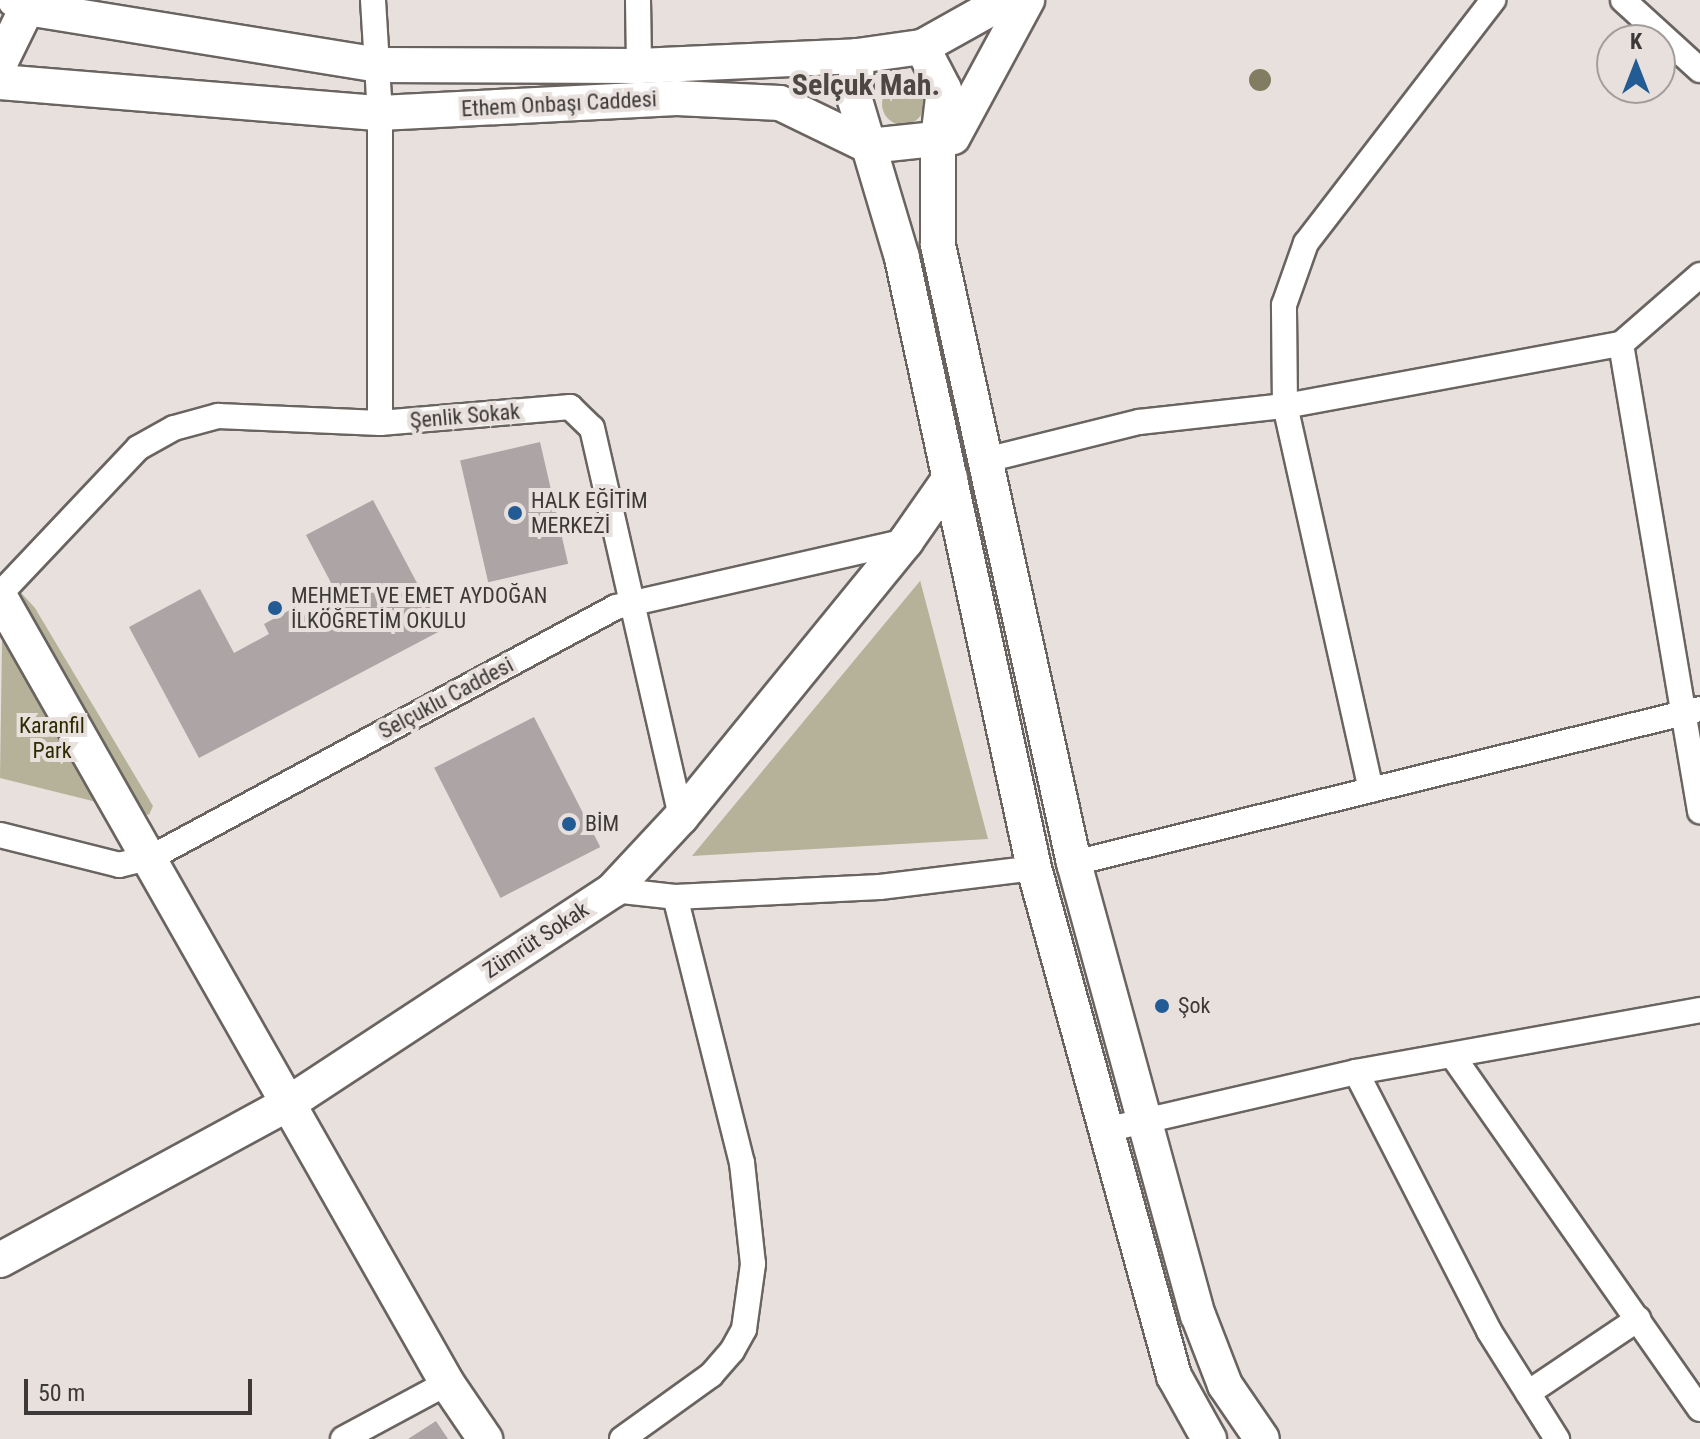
<!DOCTYPE html>
<meta charset="utf-8">
<style>
body{margin:0}
#map{position:relative;width:1700px;height:1439px;overflow:hidden;background:#e7e0dd;font-family:"Roboto Condensed",sans-serif}
div>[style]{position:absolute}
.green>*{inset:0;background:#b5b299}
.round{border-radius:50%}
.building>*{inset:0;background:#aca4a5;transform-origin:0 0}
.roads{filter:drop-shadow(2px 0 #6a6461) drop-shadow(-2px 0 #6a6461) drop-shadow(0 2px #6a6461) drop-shadow(0 -2px #6a6461)}
.street>*{height:24px;margin:-12px;padding:0 12px;transform-origin:12px;border-radius:12px;background:#fff}
.secondary>*{height:34px;margin:-17px;padding:0 17px;transform-origin:17px;border-radius:17px;background:#fff}
.trees>*{width:22px;height:22px;margin:-11px;border-radius:50%;background:#827c63}
.dots>*{width:22px;height:22px;translate:-50% -50%;box-sizing:border-box;border:4px solid #e7e0dd;border-radius:50%}
span{translate:-50% -50%;white-space:nowrap;text-align:center;line-height:1.15;-webkit-text-stroke:8px #e7e0dd;paint-order:stroke}
.street-label{font-size:22px;color:#3c3938}
.poi-label{font-size:22px;color:#3c3938}
.left{translate:0 -50%;text-align:left}
.park-label{font-size:22px;color:#302a00}
.district-label{font-size:30px;color:#4d4744;font-weight:700}
.north{position:absolute;left:1596px;top:24px;width:80px;height:80px;box-sizing:border-box;background:#e7e0dd;border:2px solid #a39d9b;border-radius:50%;rotate:0deg;font-size:22px;font-weight:700;line-height:32px;text-align:center;color:#3c3938}
.north::after{content:'';display:block;margin:auto;width:28px;height:36px;background:#235c94;clip-path:polygon(50% 0,100% 100%,50% 72%,0 100%)}
.scale{position:absolute;left:24px;top:1379px;width:228px;height:36px;box-sizing:border-box;border:4px solid #3c3938;border-top:0;padding-left:10px;font-size:24px;line-height:28px;white-space:nowrap;color:#3c3938;-webkit-text-stroke:6px #e7e0dd;paint-order:stroke}
</style>
<div id="map">
<div class="green">
<div class="round" style="left:882px;top:83px;width:42px;height:42px"></div>
<div style="clip-path:polygon(3px 573px,35px 608px,153px 806px,149px 815px,0 778px)"></div>
<div style="clip-path:polygon(920px 580px,988px 839px,692px 856px,920px 581px)"></div>
</div>
<div class="building">
<div style="left:540px;top:442px;width:125px;height:82px;rotate:77deg"></div>
<div style="clip-path:polygon(373px 500px,442px 630px,199px 758px,129px 627px,200px 589px,234px 653px,269px 634px,264px 624px,299px 605px,306px 618px,340px 600px,306px 535px)"></div>
<div style="left:534px;top:717px;width:146px;height:112px;rotate:63deg"></div>
<div style="clip-path:polygon(436px 1421px,448px 1439px,408px 1439px)"></div>
</div>
<div class="roads">
<div class="street">
<div style="left:373px;top:0;width:113px;rotate:86.5deg"></div>
<div style="left:380px;top:113px;width:310px;rotate:90deg"></div>
<div style="left:638px;top:0;width:66px;rotate:89.1deg"></div>
<div style="left:1623px;top:0;width:104px;rotate:42.3deg"></div>
<div style="left:1621px;top:344px;width:474px;rotate:80.4deg"></div>
<div style="left:982px;top:461px;width:162px;rotate:-14deg"></div>
<div style="left:1139px;top:422px;width:147px;rotate:-6.3deg"></div>
<div style="left:1285px;top:406px;width:342px;rotate:-10.5deg"></div>
<div style="left:1621px;top:344px;width:105px;rotate:-41.1deg"></div>
<div style="left:0;top:594px;width:201px;rotate:-46.6deg"></div>
<div style="left:138px;top:448px;width:41px;rotate:-29.1deg"></div>
<div style="left:174px;top:428px;width:46px;rotate:-15.3deg"></div>
<div style="left:218px;top:416px;width:162px;rotate:2.5deg"></div>
<div style="left:380px;top:423px;width:191px;rotate:-4.8deg"></div>
<div style="left:570px;top:407px;width:30px;rotate:44deg"></div>
<div style="left:592px;top:428px;width:399px;rotate:77.1deg"></div>
<div style="left:1371px;top:790px;width:394px;rotate:-102.6deg"></div>
<div style="left:1285px;top:406px;width:101px;rotate:-90.6deg"></div>
<div style="left:1284px;top:305px;width:66px;rotate:-70.5deg"></div>
<div style="left:1306px;top:243px;width:307px;rotate:-52.4deg"></div>
<div style="left:0;top:835px;width:123px;rotate:14.1deg"></div>
<div style="left:119px;top:865px;width:34px;rotate:-14deg"></div>
<div style="left:152px;top:857px;width:527px;rotate:-28.32deg"></div>
<div style="left:616px;top:607px;width:297px;rotate:-12.8deg"></div>
<div style="left:1074px;top:863px;width:645px;rotate:-13.82deg"></div>
<div style="left:613px;top:890px;width:62px;rotate:6.4deg"></div>
<div style="left:675px;top:897px;width:205px;rotate:-2.8deg"></div>
<div style="left:880px;top:887px;width:155px;rotate:-7deg"></div>
<div style="left:1452px;top:1055px;width:432px;rotate:55deg"></div>
<div style="left:1356px;top:1072px;width:291px;rotate:62.8deg"></div>
<div style="left:1489px;top:1331px;width:128px;rotate:57.8deg"></div>
<div style="left:1105px;top:1130px;width:258px;rotate:-13deg"></div>
<div style="left:1356px;top:1072px;width:350px;rotate:-10.2deg"></div>
<div style="left:1528px;top:1393px;width:133px;rotate:-33.9deg"></div>
<div style="left:343px;top:1439px;width:118px;rotate:-28.3deg"></div>
<div style="left:622px;top:1439px;width:110px;rotate:-35.7deg"></div>
<div style="left:711px;top:1375px;width:32px;rotate:-49deg"></div>
<div style="left:732px;top:1351px;width:25px;rotate:-61deg"></div>
<div style="left:744px;top:1329px;width:66px;rotate:-82.1deg"></div>
<div style="left:753px;top:1264px;width:102px;rotate:-96.2deg"></div>
<div style="left:742px;top:1163px;width:274px;rotate:-104.1deg"></div>
</div>
<div class="secondary">
<div style="left:15px;top:0;width:14px;rotate:34deg"></div>
<div style="left:27px;top:8px;width:355px;rotate:9.2deg"></div>
<div style="left:377px;top:65px;width:262px;rotate:0.2deg"></div>
<div style="left:639px;top:66px;width:218px;rotate:-2.6deg"></div>
<div style="left:857px;top:56px;width:66px;rotate:-7.9deg"></div>
<div style="left:922px;top:47px;width:96px;rotate:-29.2deg"></div>
<div style="left:922px;top:47px;width:47px;rotate:62.4deg"></div>
<div style="left:944px;top:89px;width:50px;rotate:96.8deg"></div>
<div style="left:938px;top:139px;width:106px;rotate:90deg"></div>
<div style="left:938px;top:245px;width:633px;rotate:77.59deg"></div>
<div style="left:1074px;top:863px;width:469px;rotate:74.7deg"></div>
<div style="left:1198px;top:1315px;width:75px;rotate:68.9deg"></div>
<div style="left:1225px;top:1385px;width:65px;rotate:55.6deg"></div>
<div style="left:857px;top:56px;width:44px;rotate:92.6deg"></div>
<div style="left:855px;top:100px;width:165px;rotate:73.4deg"></div>
<div style="left:902px;top:258px;width:624px;rotate:77.79deg"></div>
<div style="left:1034px;top:868px;width:527px;rotate:74.59deg"></div>
<div style="left:1174px;top:1376px;width:72px;rotate:60.9deg"></div>
<div style="left:0;top:63px;width:61px;rotate:-63.9deg"></div>
<div style="left:0;top:82px;width:381px;rotate:4.7deg"></div>
<div style="left:380px;top:113px;width:297px;rotate:-2.9deg"></div>
<div style="left:677px;top:98px;width:103px;rotate:2.8deg"></div>
<div style="left:780px;top:103px;width:99px;rotate:25.8deg"></div>
<div style="left:869px;top:146px;width:84px;rotate:-6.1deg"></div>
<div style="left:953px;top:137px;width:156px;rotate:-61.6deg"></div>
<div style="left:0;top:597px;width:904px;rotate:60.37deg"></div>
<div style="left:447px;top:1383px;width:68px;rotate:55.8deg"></div>
<div style="left:0;top:1260px;width:329px;rotate:-28.5deg"></div>
<div style="left:289px;top:1103px;width:388px;rotate:-33.3deg"></div>
<div style="left:613px;top:890px;width:100px;rotate:-47deg"></div>
<div style="left:681px;top:817px;width:356px;rotate:-50.8deg"></div>
<div style="left:906px;top:541px;width:77px;rotate:-55.1deg"></div>
</div>
</div>
<div class="trees">
<div style="left:1260px;top:80px"></div>
</div>
<div class="dots">
<div style="left:515px;top:513px;background:#235c94"></div>
<div style="left:275px;top:608px;background:#235c94"></div>
<div style="left:569px;top:824px;background:#235c94"></div>
<div style="left:1162px;top:1006px;background:#235c94"></div>
</div>
<div class="street-label">
<span style="left:559px;top:104px;rotate:-3deg">Ethem Onbaşı Caddesi</span>
<span style="left:465px;top:416px;rotate:-5deg">Şenlik Sokak</span>
<span style="left:446px;top:698px;rotate:-28deg">Selçuklu Caddesi</span>
<span style="left:536px;top:940px;rotate:-33deg">Zümrüt Sokak</span>
</div>
<div class="poi-label">
<span class="left" style="left:531px;top:513px">HALK EĞİTİM<br>MERKEZİ</span>
<span class="left" style="left:291px;top:608px">MEHMET VE EMET AYDOĞAN<br>İLKÖĞRETİM OKULU</span>
<span class="left" style="left:585px;top:824px">BİM</span>
<span class="left" style="left:1178px;top:1006px">Şok</span>
</div>
<div class="park-label">
<span style="left:52px;top:738px">Karanfil<br>Park</span>
</div>
<div class="district-label">
<span style="left:866px;top:85px">Selçuk Mah.</span>
</div>
<div class="north">K</div>
<div class="scale">50 m</div>
</div>
